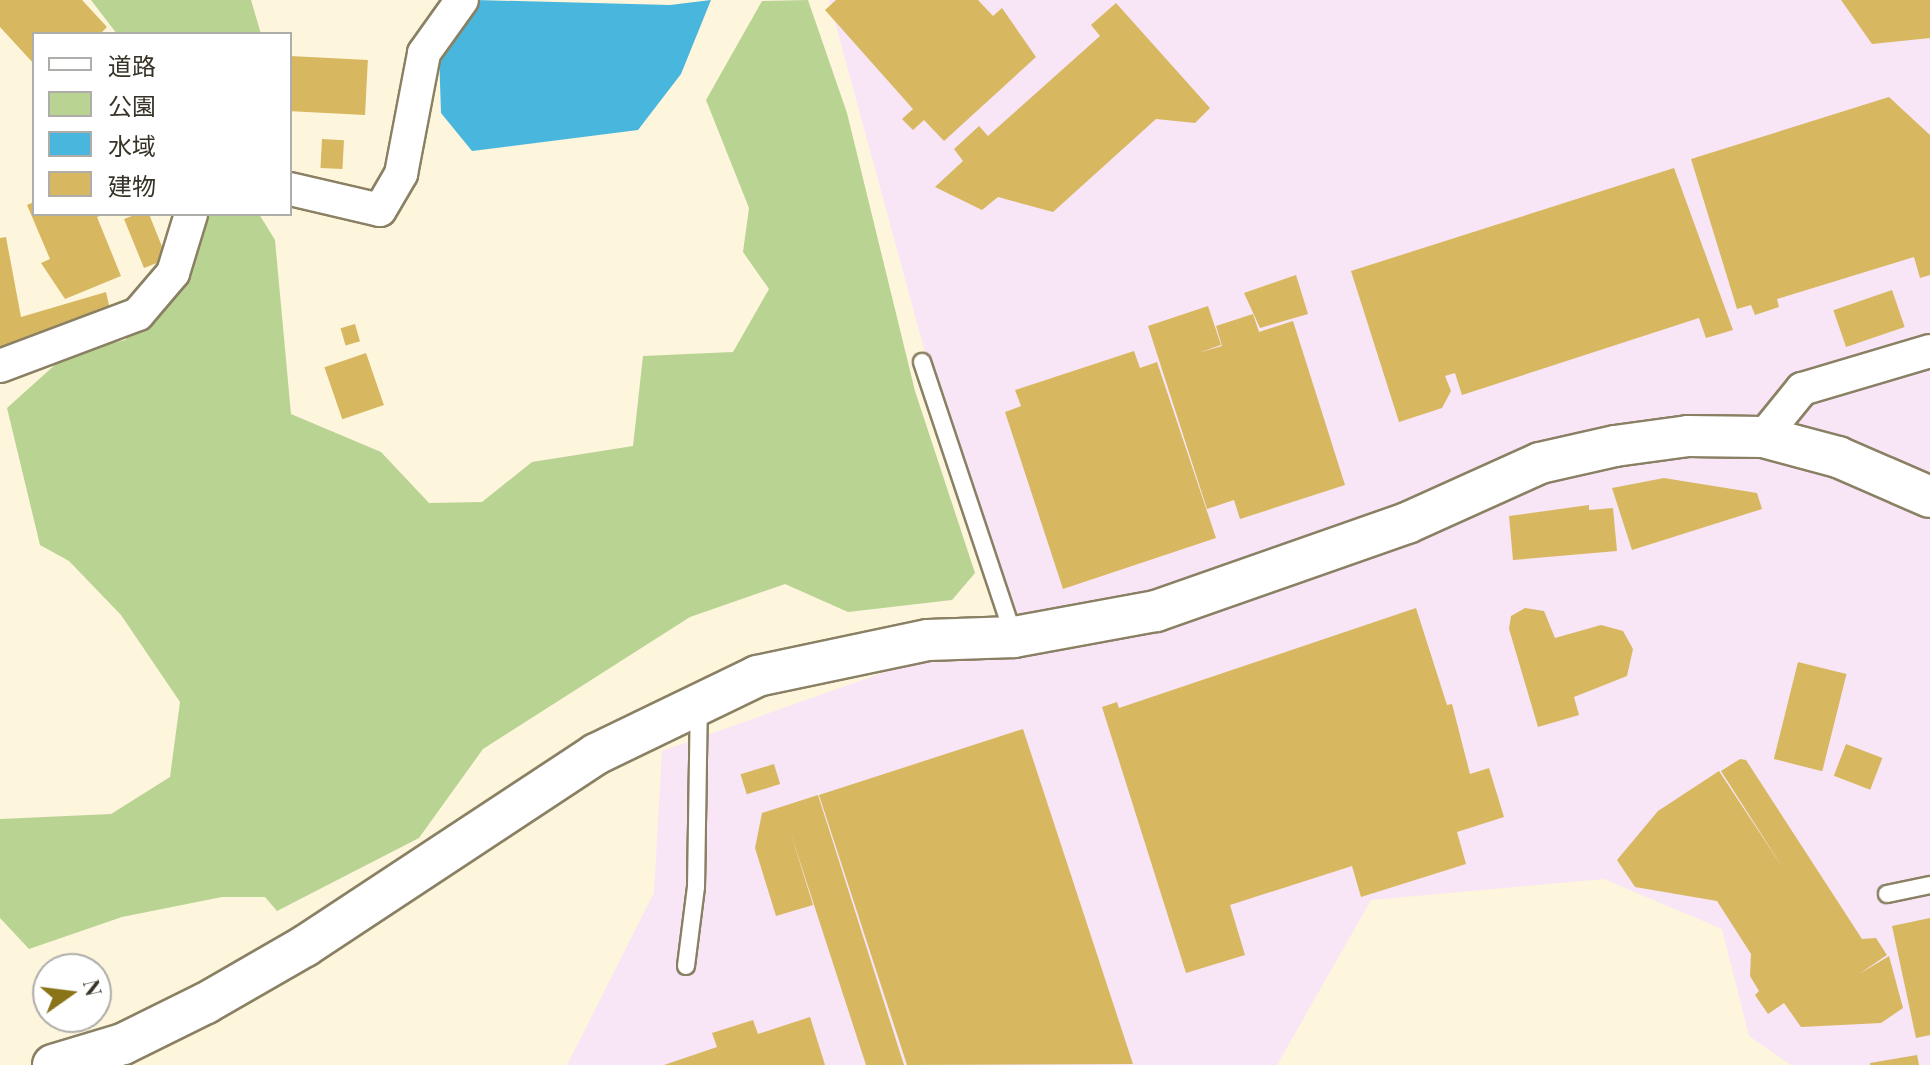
<!DOCTYPE html>
<meta charset="utf-8">
<style>
body{margin:0}
#map{position:relative;width:1930px;height:1065px;overflow:hidden;background:#fef5dd;font-family:"Playfair Display","Noto Sans JP",serif}
div>[style]{position:absolute}
.industrial>*{inset:0;background:#f8e5f6}
.green>*{inset:0;background:#b9d393}
.water>*{inset:0;background:#49b6dd}
.building>*{inset:0;background:#d7b860;transform-origin:0 0}
.roads{filter:drop-shadow(2px 0 #8a8064) drop-shadow(-2px 0 #8a8064) drop-shadow(0 2px #8a8064) drop-shadow(0 -2px #8a8064)}
.service>*{height:16px;margin:-8px;padding:0 8px;transform-origin:8px;border-radius:8px;background:#fff}
.minor>*{height:32px;margin:-16px;padding:0 16px;transform-origin:16px;border-radius:16px;background:#fff}
.tertiary>*{height:40px;margin:-20px;padding:0 20px;transform-origin:20px;border-radius:20px;background:#fff}
span{translate:-50% -50%;white-space:nowrap;text-align:center;line-height:1.15;-webkit-text-stroke:6px #fff;paint-order:stroke}
.legend{position:absolute;left:32px;top:32px;width:260px;height:184px;box-sizing:border-box;background:#fff;border:2px solid #afada9;margin:0;padding:10px 14px;list-style:none;font-size:24px;color:#373327}
.legend li{display:flex;align-items:center;gap:16px;height:40px}
.legend b{width:40px;border:2px solid #afada9}
.north{position:absolute;left:32px;top:953px;width:80px;height:80px;box-sizing:border-box;background:#fff;border:2px solid #afada9;border-radius:50%;rotate:76deg;font-size:22px;font-weight:700;line-height:32px;text-align:center;color:#373327}
.north::after{content:'';display:block;margin:auto;width:28px;height:36px;background:#897417;clip-path:polygon(50% 0,100% 100%,50% 72%,0 100%)}
</style>
<div id="map">
<div class="industrial">
<div style="clip-path:polygon(829px 0,1930px 0,1930px 1065px,1791px 1065px,1749px 1036px,1722px 929px,1604px 879px,1371px 900px,1277px 1065px,567px 1065px,654px 893px,662px 751px,1001px 631px)"></div>
</div>
<div class="green">
<div style="clip-path:polygon(91px 0,251px 0,261px 34px,117px 34px)"></div>
<div style="clip-path:polygon(808px 0,847px 113px,915px 391px,975px 573px,952px 600px,848px 612px,785px 584px,690px 617px,483px 749px,419px 838px,277px 911px,265px 897px,222px 897px,122px 917px,29px 949px,0 918px,0 819px,111px 814px,170px 777px,180px 702px,121px 615px,69px 561px,40px 545px,7px 408px,67px 354px,125px 340px,183px 276px,203px 214px,259px 214px,275px 240px,291px 414px,381px 452px,429px 503px,482px 502px,532px 462px,633px 446px,643px 356px,733px 352px,769px 289px,743px 252px,749px 208px,706px 100px,762px 1px)"></div>
</div>
<div class="water">
<div style="clip-path:polygon(476px 0,670px 5px,711px 0,681px 74px,638px 130px,472px 151px,441px 113px,439px 52px)"></div>
</div>
<div class="building">
<div style="clip-path:polygon(0 0,82px 0,107px 27px,100px 34px,34px 34px,34px 64px,0 27px)"></div>
<div style="clip-path:polygon(836px 0,978px 0,993px 16px,1002px 8px,1036px 57px,944px 141px,924px 120px,913px 130px,902px 119px,913px 109px,825px 10px)"></div>
<div style="clip-path:polygon(1841px 0,1930px 0,1930px 38px,1872px 44px)"></div>
<div style="clip-path:polygon(1116px 3px,1210px 108px,1195px 123px,1156px 119px,1053px 212px,998px 197px,982px 210px,935px 187px,963px 161px,954px 149px,979px 126px,988px 136px,1100px 36px,1091px 25px)"></div>
<div style="left:290px;top:56px;width:78px;height:55px;rotate:3deg"></div>
<div style="clip-path:polygon(1889px 97px,1930px 135px,1930px 275px,1920px 278px,1914px 257px,1777px 299px,1779px 307px,1755px 315px,1751px 305px,1737px 309px,1691px 159px)"></div>
<div style="left:322px;top:139px;width:22px;height:29px;rotate:3deg"></div>
<div style="clip-path:polygon(1674px 168px,1733px 330px,1706px 338px,1699px 318px,1462px 395px,1455px 373px,1445px 376px,1451px 391px,1442px 408px,1399px 422px,1351px 271px)"></div>
<div style="clip-path:polygon(34px 202px,34px 214px,105px 214px,97px 217px,121px 276px,65px 299px,41px 263px,50px 259px,27px 205px)"></div>
<div style="clip-path:polygon(137px 214px,149px 214px,167px 259px,144px 268px,124px 219px)"></div>
<div style="clip-path:polygon(6px 237px,21px 317px,106px 292px,111px 314px,0 352px,0 238px)"></div>
<div style="clip-path:polygon(1296px 275px,1308px 314px,1260px 328px,1244px 293px)"></div>
<div style="left:1892px;top:290px;width:39px;height:62px;rotate:71deg"></div>
<div style="clip-path:polygon(1208px 306px,1221px 345px,1198px 353px,1222px 346px,1216px 326px,1253px 314px,1259px 332px,1293px 321px,1345px 485px,1240px 519px,1234px 500px,1207px 509px,1148px 326px)"></div>
<div style="left:355px;top:324px;width:18px;height:15px;rotate:74deg"></div>
<div style="clip-path:polygon(1134px 351px,1140px 368px,1157px 362px,1216px 538px,1063px 589px,1005px 412px,1021px 406px,1015px 390px)"></div>
<div style="left:366px;top:353px;width:55px;height:44px;rotate:71deg"></div>
<div style="clip-path:polygon(1664px 478px,1757px 493px,1762px 509px,1632px 550px,1612px 488px)"></div>
<div style="clip-path:polygon(1589px 505px,1589px 510px,1613px 508px,1617px 551px,1513px 560px,1509px 516px)"></div>
<div style="clip-path:polygon(1416px 608px,1447px 705px,1452px 704px,1470px 774px,1489px 768px,1504px 817px,1457px 832px,1466px 864px,1361px 897px,1352px 866px,1230px 905px,1245px 955px,1186px 973px,1102px 707px,1117px 702px,1119px 708px)"></div>
<div style="clip-path:polygon(1525px 608px,1544px 611px,1555px 638px,1601px 625px,1623px 631px,1633px 649px,1627px 676px,1574px 697px,1579px 715px,1538px 727px,1509px 629px,1511px 616px)"></div>
<div style="left:1798px;top:662px;width:50px;height:100px;rotate:14deg"></div>
<div style="clip-path:polygon(1023px 729px,1133px 1064px,907px 1065px,819px 795px)"></div>
<div style="left:1846px;top:744px;width:39px;height:34px;rotate:21deg"></div>
<div style="clip-path:polygon(1740px 759px,1746px 760px,1862px 939px,1876px 938px,1887px 955px,1859px 974px,1889px 956px,1903px 1008px,1881px 1023px,1801px 1027px,1784px 1003px,1768px 1014px,1755px 995px,1759px 991px,1750px 976px,1751px 954px,1717px 901px,1635px 887px,1617px 860px,1658px 811px,1719px 771px,1783px 868px,1721px 771px)"></div>
<div style="left:774px;top:764px;width:21px;height:35px;rotate:73deg"></div>
<div style="clip-path:polygon(818px 795px,904px 1065px,866px 1065px,790px 831px,813px 905px,776px 916px,755px 848px,762px 813px)"></div>
<div style="clip-path:polygon(1930px 918px,1930px 1035px,1916px 1038px,1892px 926px)"></div>
<div style="clip-path:polygon(810px 1017px,825px 1065px,664px 1065px,717px 1047px,712px 1033px,753px 1020px,758px 1034px)"></div>
<div style="clip-path:polygon(1917px 1055px,1919px 1065px,1870px 1065px,1870px 1063px)"></div>
</div>
<div class="roads">
<div class="service">
<div style="left:922px;top:362px;width:290px;rotate:71.5deg"></div>
<div style="left:1887px;top:894px;width:44px;rotate:-11.8deg"></div>
<div style="left:686px;top:966px;width:80px;rotate:-82.8deg"></div>
<div style="left:696px;top:887px;width:183px;rotate:-89.1deg"></div>
</div>
<div class="minor">
<div style="left:290px;top:189px;width:92px;rotate:13.1deg"></div>
<div style="left:380px;top:210px;width:42px;rotate:-59.7deg"></div>
<div style="left:401px;top:174px;width:123px;rotate:-79.2deg"></div>
<div style="left:424px;top:53px;width:65px;rotate:-54.4deg"></div>
<div style="left:0;top:366px;width:147px;rotate:-20.6deg"></div>
<div style="left:138px;top:314px;width:54px;rotate:-49.5deg"></div>
<div style="left:173px;top:273px;width:62px;rotate:-73deg"></div>
<div style="left:1763px;top:437px;width:62px;rotate:-50.9deg"></div>
<div style="left:1802px;top:389px;width:134px;rotate:-16.5deg"></div>
</div>
<div class="tertiary">
<div style="left:53px;top:1065px;width:73px;rotate:-16.7deg"></div>
<div style="left:123px;top:1044px;width:93px;rotate:-26.3deg"></div>
<div style="left:206px;top:1003px;width:114px;rotate:-29.9deg"></div>
<div style="left:305px;top:946px;width:349px;rotate:-33.4deg"></div>
<div style="left:596px;top:754px;width:179px;rotate:-25.8deg"></div>
<div style="left:757px;top:676px;width:175px;rotate:-11.9deg"></div>
<div style="left:928px;top:640px;width:86px;rotate:-2deg"></div>
<div style="left:1014px;top:637px;width:144px;rotate:-10.4deg"></div>
<div style="left:1156px;top:611px;width:266px;rotate:-19.3deg"></div>
<div style="left:1407px;top:523px;width:146px;rotate:-24.3deg"></div>
<div style="left:1540px;top:463px;width:77px;rotate:-12.8deg"></div>
<div style="left:1615px;top:446px;width:74px;rotate:-7.8deg"></div>
<div style="left:1688px;top:436px;width:75px;rotate:0.8deg"></div>
<div style="left:1763px;top:437px;width:78px;rotate:14.9deg"></div>
<div style="left:1838px;top:457px;width:100px;rotate:23.5deg"></div>
</div>
</div>
<ul class="legend">
<li><b style="height:10px;background:#fff"></b>道路</li>
<li><b style="height:22px;background:#b9d393"></b>公園</li>
<li><b style="height:22px;background:#49b6dd"></b>水域</li>
<li><b style="height:22px;background:#d7b860"></b>建物</li>
</ul>
<div class="north">N</div>
</div>
